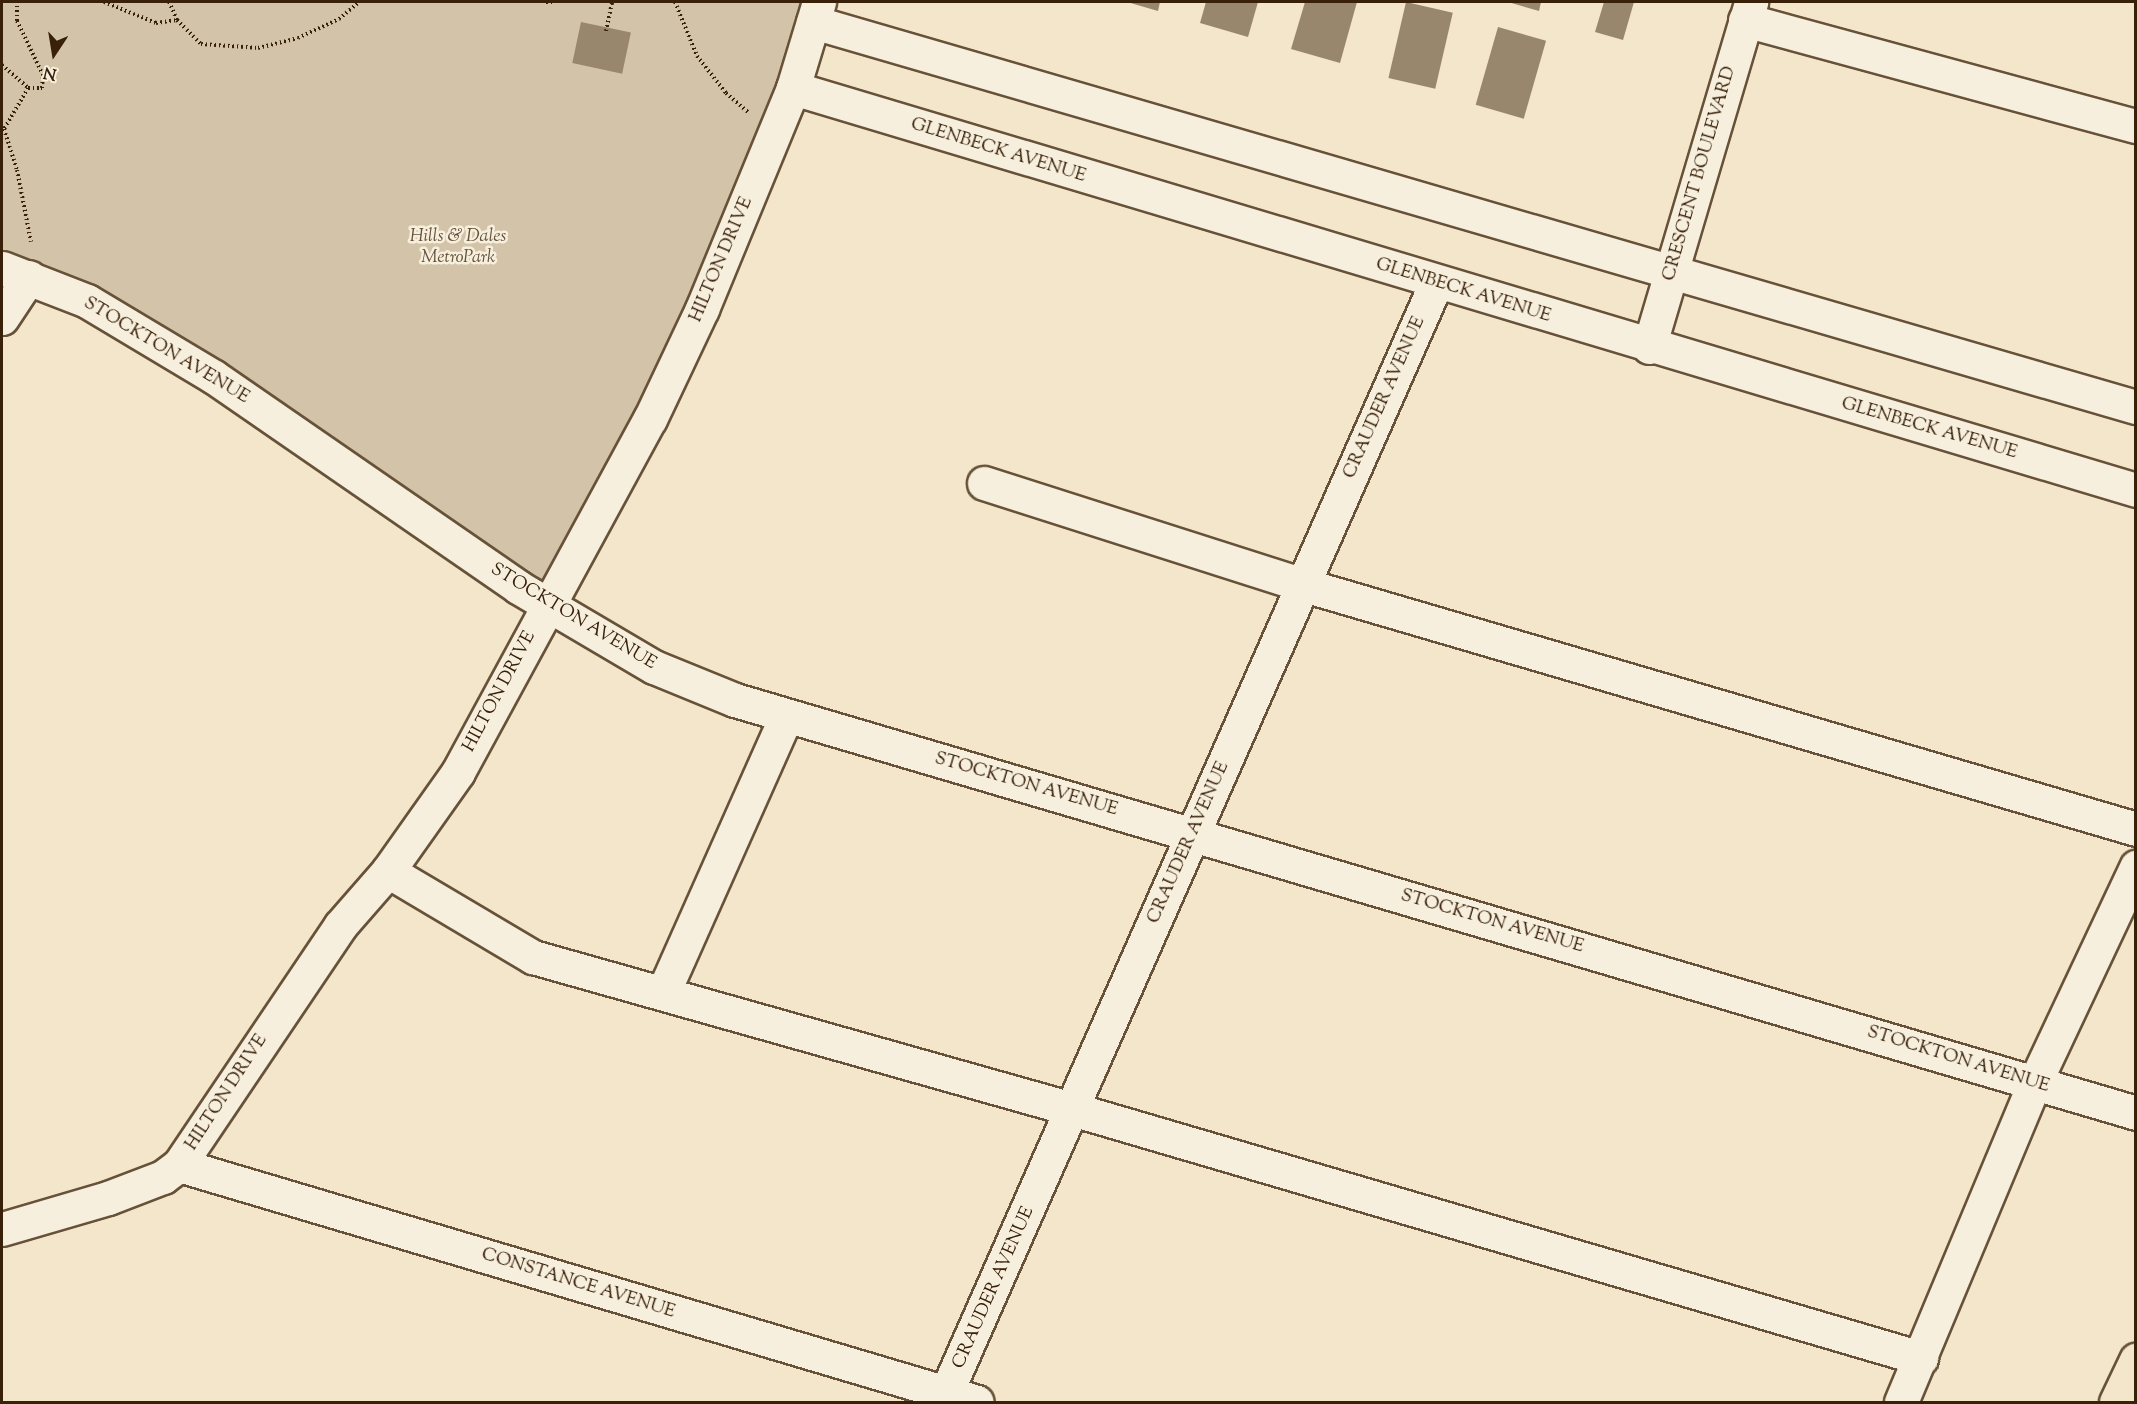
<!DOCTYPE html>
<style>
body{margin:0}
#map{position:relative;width:2137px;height:1404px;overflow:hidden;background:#f3e6ca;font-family:"Sorts Mill Goudy",serif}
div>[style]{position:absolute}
.green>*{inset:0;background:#d3c4a9}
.building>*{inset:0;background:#99876d;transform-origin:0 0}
.path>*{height:4px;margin-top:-2px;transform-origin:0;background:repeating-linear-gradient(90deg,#382009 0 1.5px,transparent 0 4.5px)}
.roads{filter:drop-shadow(2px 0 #675239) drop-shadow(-2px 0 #675239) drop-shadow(0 2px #675239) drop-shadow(0 -2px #675239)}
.minor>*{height:33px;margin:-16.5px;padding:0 16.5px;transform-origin:16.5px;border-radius:16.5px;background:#f7efdd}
.major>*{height:33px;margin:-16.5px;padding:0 16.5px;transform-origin:16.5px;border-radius:16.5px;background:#f3e6ca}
span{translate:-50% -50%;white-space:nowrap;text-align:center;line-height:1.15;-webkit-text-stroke:5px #f7efdd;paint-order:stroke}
.street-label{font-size:18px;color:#382009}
.park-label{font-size:18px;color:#665139;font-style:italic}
.frame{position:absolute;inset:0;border:3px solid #382009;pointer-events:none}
.north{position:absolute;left:24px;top:24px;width:60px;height:60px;-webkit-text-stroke:4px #f7efdd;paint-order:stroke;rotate:192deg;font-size:16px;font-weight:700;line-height:24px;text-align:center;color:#382009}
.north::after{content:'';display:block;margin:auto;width:21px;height:27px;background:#382009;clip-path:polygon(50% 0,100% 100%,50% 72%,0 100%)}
</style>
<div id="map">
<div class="green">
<div style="clip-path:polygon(2px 2px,819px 2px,793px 88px,547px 604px,347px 472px,2px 268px)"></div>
</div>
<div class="building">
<div style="clip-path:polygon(1127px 2px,1160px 2px,1158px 11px)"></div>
<div style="clip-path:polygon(1206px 2px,1258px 2px,1248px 37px,1200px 23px)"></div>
<div style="clip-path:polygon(1305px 2px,1357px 2px,1340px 63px,1291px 49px)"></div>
<div style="left:1406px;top:2px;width:48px;height:78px;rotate:13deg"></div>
<div style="clip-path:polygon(1508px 2px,1541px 2px,1539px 11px)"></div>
<div style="clip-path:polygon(1604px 2px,1634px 2px,1623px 40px,1595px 32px)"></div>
<div style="left:581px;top:22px;width:51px;height:42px;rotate:12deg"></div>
<div style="left:1498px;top:27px;width:50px;height:81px;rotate:16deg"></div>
</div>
<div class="path">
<div style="left:104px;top:2px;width:56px;rotate:22deg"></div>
<div style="left:156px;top:23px;width:21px;rotate:-8deg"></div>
<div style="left:169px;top:2px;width:20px;rotate:66deg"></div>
<div style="left:177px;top:20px;width:34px;rotate:45deg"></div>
<div style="left:201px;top:44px;width:57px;rotate:4deg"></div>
<div style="left:258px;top:48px;width:41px;rotate:-14deg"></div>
<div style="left:298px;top:38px;width:45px;rotate:-24.9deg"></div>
<div style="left:339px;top:19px;width:26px;rotate:-40deg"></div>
<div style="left:546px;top:2px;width:7px"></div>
<div style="left:675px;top:2px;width:58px;rotate:67.8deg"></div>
<div style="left:697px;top:56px;width:47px;rotate:51.9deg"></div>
<div style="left:726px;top:93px;width:29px;rotate:41deg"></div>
<div style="left:606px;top:31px;width:30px;rotate:-78deg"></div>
<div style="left:2px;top:65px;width:35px;rotate:41deg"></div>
<div style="left:28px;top:88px;width:14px"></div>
<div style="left:42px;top:88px;width:13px;rotate:-86deg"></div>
<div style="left:43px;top:75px;width:60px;rotate:-115.7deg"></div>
<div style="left:17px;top:21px;width:19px;rotate:-90deg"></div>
<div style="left:28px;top:88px;width:48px;rotate:120.3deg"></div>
<div style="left:4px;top:129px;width:43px;rotate:72.4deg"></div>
<div style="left:17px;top:170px;width:73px;rotate:79deg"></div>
</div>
<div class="roads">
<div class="minor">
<div style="left:1745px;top:20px;width:405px;rotate:15.2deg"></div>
<div style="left:813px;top:22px;width:1378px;rotate:16.23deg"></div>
<div style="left:793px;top:88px;width:1402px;rotate:16.66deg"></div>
<div style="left:2px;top:268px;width:91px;rotate:21.2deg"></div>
<div style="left:87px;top:301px;width:148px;rotate:30.9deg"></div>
<div style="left:214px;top:377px;width:369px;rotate:34.6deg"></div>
<div style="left:518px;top:587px;width:158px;rotate:30.5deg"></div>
<div style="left:654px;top:667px;width:87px;rotate:22.2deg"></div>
<div style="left:735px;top:700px;width:1461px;rotate:16.42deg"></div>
<div style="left:2px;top:318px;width:49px;rotate:-56.6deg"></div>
<div style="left:1649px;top:347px;width:360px;rotate:-73.5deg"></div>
<div style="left:984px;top:483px;width:336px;rotate:17.7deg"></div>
<div style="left:1304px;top:585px;width:867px;rotate:16.34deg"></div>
<div style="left:388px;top:871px;width:169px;rotate:30.7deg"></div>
<div style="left:533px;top:957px;width:560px;rotate:15.75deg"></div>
<div style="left:1072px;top:1109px;width:885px;rotate:16.35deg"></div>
<div style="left:663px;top:993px;width:302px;rotate:-66deg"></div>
<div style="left:179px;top:1165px;width:832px;rotate:16.54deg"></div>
<div style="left:2px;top:1229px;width:110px;rotate:-16.3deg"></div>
<div style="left:108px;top:1198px;width:59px;rotate:-20.9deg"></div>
<div style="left:163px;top:1177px;width:20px;rotate:-37deg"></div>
<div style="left:179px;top:1165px;width:288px;rotate:-56deg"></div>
<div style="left:340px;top:926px;width:73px;rotate:-48.9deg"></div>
<div style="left:388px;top:871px;width:121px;rotate:-54.7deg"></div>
<div style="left:458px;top:772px;width:402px;rotate:-61.5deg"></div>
<div style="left:650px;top:419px;width:122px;rotate:-64.7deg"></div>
<div style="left:702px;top:309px;width:239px;rotate:-67.6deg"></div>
<div style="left:793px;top:88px;width:90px;rotate:-73.2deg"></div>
<div style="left:942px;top:1402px;width:1223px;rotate:-66.18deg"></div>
<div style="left:1901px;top:1402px;width:347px;rotate:-67.3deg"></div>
<div style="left:2035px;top:1082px;width:238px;rotate:-64.8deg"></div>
</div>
<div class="major">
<div style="left:2116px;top:1402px;width:47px;rotate:-64.5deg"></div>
</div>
</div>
<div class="street-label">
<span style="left:998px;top:151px;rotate:17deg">GLENBECK AVENUE</span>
<span style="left:1700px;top:174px;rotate:-74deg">CRESCENT BOULEVARD</span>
<span style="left:722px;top:260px;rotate:-67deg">HILTON DRIVE</span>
<span style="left:1463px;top:291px;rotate:17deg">GLENBECK AVENUE</span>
<span style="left:166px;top:351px;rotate:31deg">STOCKTON AVENUE</span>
<span style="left:1385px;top:398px;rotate:-66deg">CRAUDER AVENUE</span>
<span style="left:1929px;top:429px;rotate:16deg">GLENBECK AVENUE</span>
<span style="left:573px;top:617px;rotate:31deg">STOCKTON AVENUE</span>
<span style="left:500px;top:692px;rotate:-62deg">HILTON DRIVE</span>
<span style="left:1026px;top:785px;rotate:16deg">STOCKTON AVENUE</span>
<span style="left:1189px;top:843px;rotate:-66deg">CRAUDER AVENUE</span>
<span style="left:1492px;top:922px;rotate:16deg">STOCKTON AVENUE</span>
<span style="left:1958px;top:1060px;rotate:17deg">STOCKTON AVENUE</span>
<span style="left:227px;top:1093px;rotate:-57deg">HILTON DRIVE</span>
<span style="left:578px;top:1284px;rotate:17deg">CONSTANCE AVENUE</span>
<span style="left:994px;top:1288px;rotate:-66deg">CRAUDER AVENUE</span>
</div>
<div class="park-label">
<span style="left:458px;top:248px">Hills &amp; Dales<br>MetroPark</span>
</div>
<div class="frame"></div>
<div class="north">N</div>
</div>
